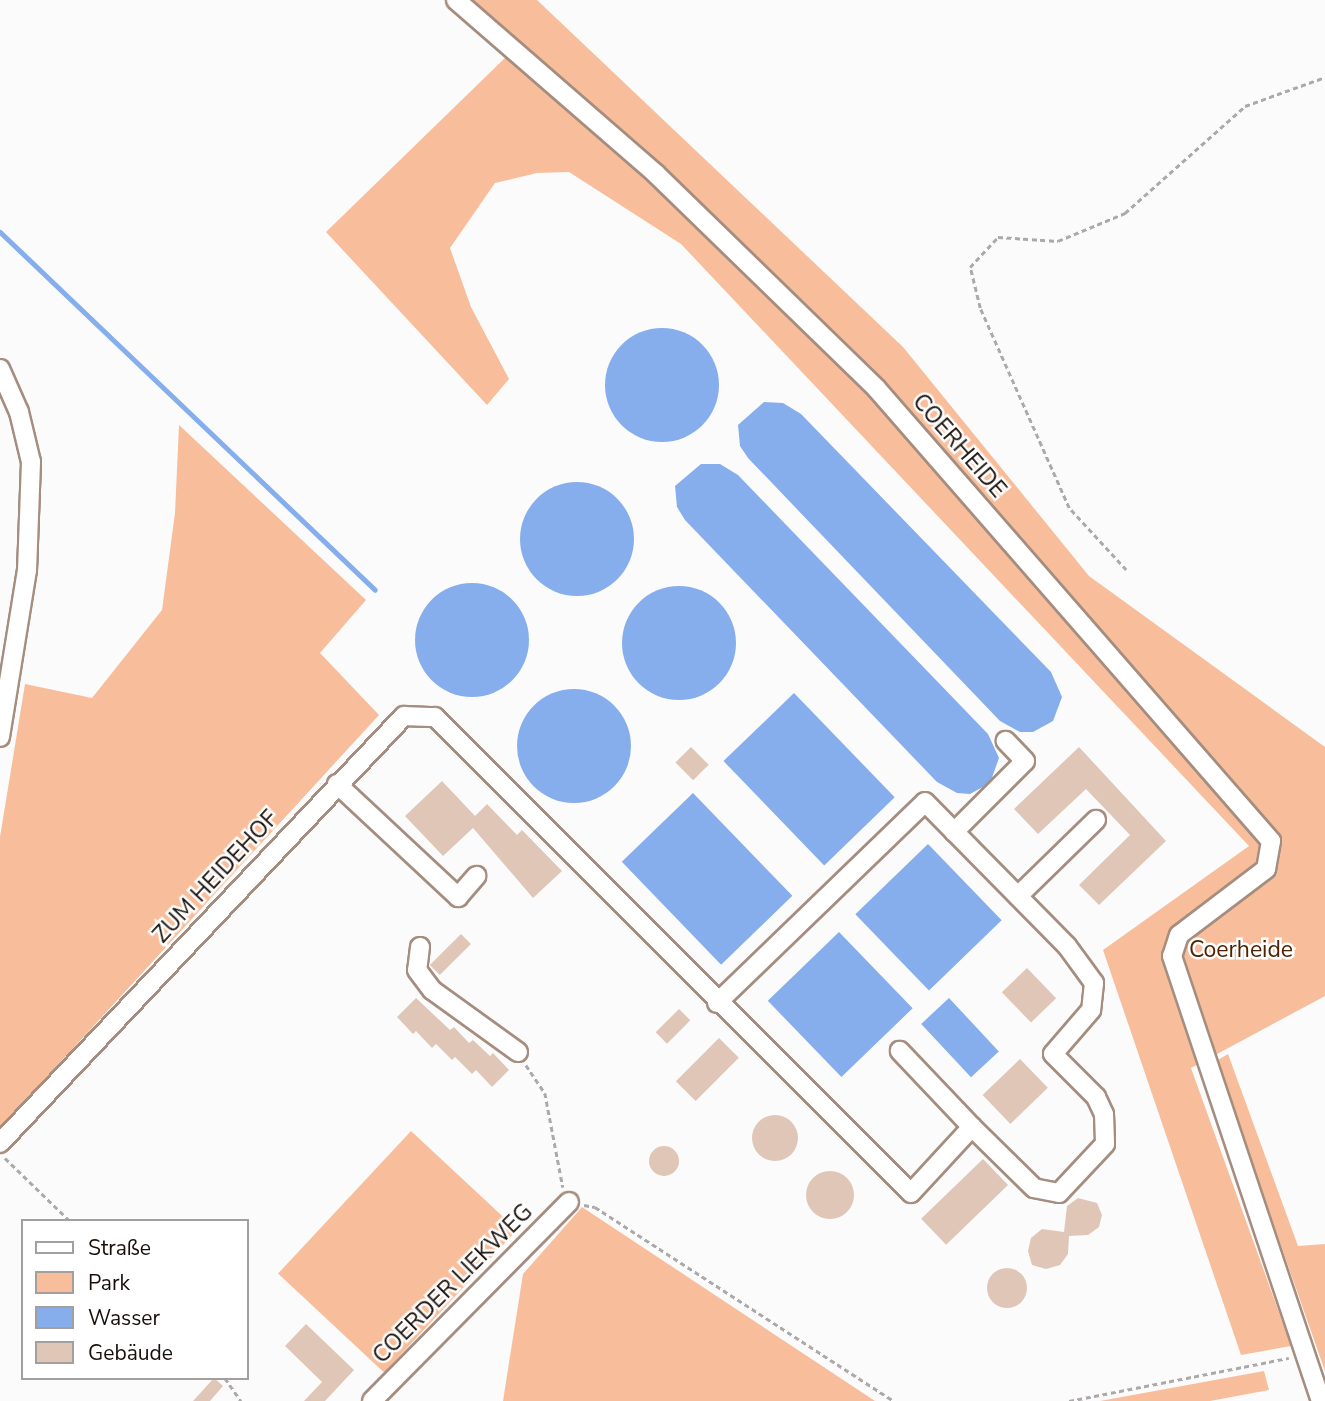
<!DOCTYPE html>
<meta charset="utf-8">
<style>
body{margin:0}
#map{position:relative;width:1325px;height:1401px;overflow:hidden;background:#fbfbfb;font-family:"Nunito Sans",sans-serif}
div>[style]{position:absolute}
.green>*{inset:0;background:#f8be9b;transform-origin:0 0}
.water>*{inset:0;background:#86aeed;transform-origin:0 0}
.round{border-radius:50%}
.stream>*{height:5px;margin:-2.5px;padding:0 2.5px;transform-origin:2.5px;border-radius:2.5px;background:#86aeed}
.building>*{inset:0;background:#e0c6b7;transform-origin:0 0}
.path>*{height:2.5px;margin-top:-1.25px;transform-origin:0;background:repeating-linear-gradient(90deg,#aca9a8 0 5px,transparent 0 8.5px)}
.roads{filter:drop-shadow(2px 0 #a58d7f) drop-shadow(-2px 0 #a58d7f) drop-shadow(0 2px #a58d7f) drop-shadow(0 -2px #a58d7f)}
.minor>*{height:18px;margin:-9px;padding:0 9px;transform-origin:9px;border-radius:9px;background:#fff}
span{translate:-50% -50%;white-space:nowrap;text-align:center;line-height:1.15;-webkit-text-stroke:5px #fff;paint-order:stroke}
.street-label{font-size:23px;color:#180f0a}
.park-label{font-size:23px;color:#4e2200}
.legend{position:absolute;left:21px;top:1219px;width:228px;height:161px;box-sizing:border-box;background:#fff;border:2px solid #a39f9d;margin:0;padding:9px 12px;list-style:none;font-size:21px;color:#180f0a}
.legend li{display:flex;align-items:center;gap:14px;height:35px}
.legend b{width:35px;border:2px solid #a39f9d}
</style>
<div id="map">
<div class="green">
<div style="clip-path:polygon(453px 0,537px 0,903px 347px,1089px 576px,1325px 747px,1325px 996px,1191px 1068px,1291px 1346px,1241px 1355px,1103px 950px,1249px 846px,681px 244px,569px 172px,537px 173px,495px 183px,450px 248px,471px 307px,509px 379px,487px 405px,326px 232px,508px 55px)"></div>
<div style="clip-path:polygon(179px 425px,366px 600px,320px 653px,379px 715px,0 1128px,0 837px,25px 684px,92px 698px,162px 610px,175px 513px)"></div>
<div style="clip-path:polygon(1228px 1054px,1298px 1246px,1325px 1244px,1325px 1371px,1216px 1061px)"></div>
<div style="left:411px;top:1131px;width:145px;height:195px;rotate:43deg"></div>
<div style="clip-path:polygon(582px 1207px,875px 1401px,503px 1401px,523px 1274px)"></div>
<div style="clip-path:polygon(1264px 1371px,1269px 1390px,1210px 1401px,1100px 1401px)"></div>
</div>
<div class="water">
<div class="round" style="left:605px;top:328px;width:114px;height:114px"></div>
<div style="clip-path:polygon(764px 402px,783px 403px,801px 414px,1051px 672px,1062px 697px,1053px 721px,1033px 732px,1020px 732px,1000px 721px,748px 458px,740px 446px,738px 425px)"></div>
<div style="clip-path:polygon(701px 464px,720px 464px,738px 475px,988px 734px,999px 758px,990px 783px,970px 794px,957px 793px,937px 782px,685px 520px,677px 507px,675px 486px)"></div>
<div class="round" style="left:520px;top:482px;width:114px;height:114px"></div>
<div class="round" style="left:415px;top:583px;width:114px;height:114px"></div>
<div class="round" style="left:622px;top:586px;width:114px;height:114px"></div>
<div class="round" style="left:517px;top:689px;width:114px;height:114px"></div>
<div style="left:794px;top:693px;width:145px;height:98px;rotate:46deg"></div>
<div style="left:693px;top:793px;width:143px;height:99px;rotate:46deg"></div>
<div style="left:928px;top:844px;width:106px;height:101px;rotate:46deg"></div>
<div style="left:839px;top:932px;width:106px;height:99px;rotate:46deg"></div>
<div style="left:949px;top:998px;width:73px;height:38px;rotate:47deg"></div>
</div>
<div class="stream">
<div style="left:0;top:232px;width:518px;rotate:43.67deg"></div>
</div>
<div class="building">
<div style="left:691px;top:747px;width:25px;height:22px;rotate:45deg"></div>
<div style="clip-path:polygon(1079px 747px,1166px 841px,1099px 905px,1079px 885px,1130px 835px,1086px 789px,1038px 834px,1014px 809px)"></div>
<div style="clip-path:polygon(442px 781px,475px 816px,487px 804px,517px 835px,522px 830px,562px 871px,533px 898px,473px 828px,443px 856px,405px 816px)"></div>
<div style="left:461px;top:934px;width:14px;height:44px;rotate:45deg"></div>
<div style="left:1027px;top:968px;width:42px;height:35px;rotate:46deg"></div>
<div style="clip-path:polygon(416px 998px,450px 1030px,454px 1027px,469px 1043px,473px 1040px,490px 1056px,493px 1053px,509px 1070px,492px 1087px,476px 1070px,472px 1074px,455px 1057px,452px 1060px,436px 1044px,432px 1048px,416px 1031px,413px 1034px,397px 1017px)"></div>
<div style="left:679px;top:1009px;width:16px;height:33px;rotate:45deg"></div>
<div style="left:719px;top:1038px;width:28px;height:61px;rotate:45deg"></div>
<div style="left:1020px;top:1059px;width:40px;height:52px;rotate:46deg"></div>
<div class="round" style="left:752px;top:1115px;width:46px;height:46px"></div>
<div class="round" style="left:649px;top:1146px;width:30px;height:30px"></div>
<div style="left:983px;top:1159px;width:36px;height:86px;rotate:46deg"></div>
<div class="round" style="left:806px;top:1171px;width:48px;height:48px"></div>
<div style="clip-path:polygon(1078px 1198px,1097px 1203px,1102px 1215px,1099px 1227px,1088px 1235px,1069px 1236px,1068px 1254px,1060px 1265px,1046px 1269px,1032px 1265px,1028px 1251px,1031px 1238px,1042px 1229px,1064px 1232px,1067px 1206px)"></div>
<div class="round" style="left:987px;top:1268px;width:40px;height:40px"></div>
<div style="clip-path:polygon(306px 1324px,354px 1370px,325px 1401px,304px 1401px,322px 1382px,285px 1346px)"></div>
<div style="clip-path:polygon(214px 1378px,223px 1386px,210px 1401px,193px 1401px)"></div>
</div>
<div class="path">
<div style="left:1126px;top:570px;width:84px;rotate:-132.6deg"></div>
<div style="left:1069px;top:508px;width:219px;rotate:-114deg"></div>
<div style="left:980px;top:308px;width:42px;rotate:-103.7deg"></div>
<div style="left:970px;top:267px;width:41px;rotate:-47deg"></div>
<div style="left:998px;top:237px;width:60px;rotate:3.8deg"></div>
<div style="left:1058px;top:241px;width:73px;rotate:-22.7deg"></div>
<div style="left:1125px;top:213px;width:161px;rotate:-41.7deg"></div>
<div style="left:1245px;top:106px;width:85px;rotate:-19.9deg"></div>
<div style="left:526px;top:1065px;width:34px;rotate:56deg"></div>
<div style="left:545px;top:1093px;width:96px;rotate:79.2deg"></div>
<div style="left:5px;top:1158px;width:91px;rotate:44.1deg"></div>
<div style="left:584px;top:1205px;width:11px;rotate:10deg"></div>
<div style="left:595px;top:1207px;width:356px;rotate:33deg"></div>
<div style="left:225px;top:1378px;width:28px;rotate:55deg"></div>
<div style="left:1069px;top:1401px;width:224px;rotate:-11.1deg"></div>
</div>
<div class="roads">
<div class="minor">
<div style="left:456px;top:0;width:265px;rotate:41deg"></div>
<div style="left:656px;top:174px;width:307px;rotate:44.2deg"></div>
<div style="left:876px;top:388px;width:601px;rotate:48.91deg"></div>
<div style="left:1271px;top:841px;width:28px;rotate:100deg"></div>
<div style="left:1266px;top:869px;width:109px;rotate:142.8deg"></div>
<div style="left:1179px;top:935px;width:22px;rotate:108deg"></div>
<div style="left:1172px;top:956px;width:469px;rotate:71.5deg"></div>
<div style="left:0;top:369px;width:47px;rotate:66.2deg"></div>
<div style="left:19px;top:412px;width:51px;rotate:76.5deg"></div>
<div style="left:31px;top:462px;width:108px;rotate:92.1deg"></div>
<div style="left:27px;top:570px;width:169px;rotate:99.2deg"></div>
<div style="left:337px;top:784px;width:166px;rotate:43deg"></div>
<div style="left:458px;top:897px;width:28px;rotate:-49deg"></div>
<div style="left:954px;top:832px;width:100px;rotate:-45deg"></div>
<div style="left:1025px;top:761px;width:28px;rotate:-134deg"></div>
<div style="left:1018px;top:896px;width:109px;rotate:-44.3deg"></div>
<div style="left:420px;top:947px;width:23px;rotate:97deg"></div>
<div style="left:417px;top:970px;width:25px;rotate:53deg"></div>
<div style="left:432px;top:990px;width:106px;rotate:35.8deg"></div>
<div style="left:717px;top:1003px;width:289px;rotate:-44deg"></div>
<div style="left:925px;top:802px;width:202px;rotate:45.4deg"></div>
<div style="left:1067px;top:946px;width:46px;rotate:53.9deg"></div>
<div style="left:1094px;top:983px;width:27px;rotate:96deg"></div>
<div style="left:1091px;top:1010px;width:58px;rotate:130.8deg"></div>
<div style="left:1053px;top:1054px;width:61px;rotate:45deg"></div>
<div style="left:1096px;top:1097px;width:19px;rotate:65deg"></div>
<div style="left:1104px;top:1114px;width:30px;rotate:88deg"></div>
<div style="left:1105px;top:1144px;width:67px;rotate:133.2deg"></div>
<div style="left:1059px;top:1193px;width:25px;rotate:-169deg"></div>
<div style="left:1034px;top:1188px;width:87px;rotate:-135.5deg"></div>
<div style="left:0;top:1143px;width:588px;rotate:-46.59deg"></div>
<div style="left:404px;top:716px;width:31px;rotate:2deg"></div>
<div style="left:435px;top:717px;width:673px;rotate:45deg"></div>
<div style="left:911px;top:1193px;width:90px;rotate:-47.3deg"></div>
<div style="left:972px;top:1127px;width:105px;rotate:-133.5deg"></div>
<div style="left:372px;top:1401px;width:280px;rotate:-45.3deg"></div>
</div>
</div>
<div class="street-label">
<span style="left:959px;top:446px;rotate:49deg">COERHEIDE</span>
<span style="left:216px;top:877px;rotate:-47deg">ZUM HEIDEHOF</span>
<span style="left:453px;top:1284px;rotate:-45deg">COERDER LIEKWEG</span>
</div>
<div class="park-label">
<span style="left:1241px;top:950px">Coerheide</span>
</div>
<ul class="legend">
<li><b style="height:9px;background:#fff"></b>Straße</li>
<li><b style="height:19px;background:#f8be9b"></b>Park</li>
<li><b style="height:19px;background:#86aeed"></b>Wasser</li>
<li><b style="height:19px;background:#e0c6b7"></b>Gebäude</li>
</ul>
</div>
